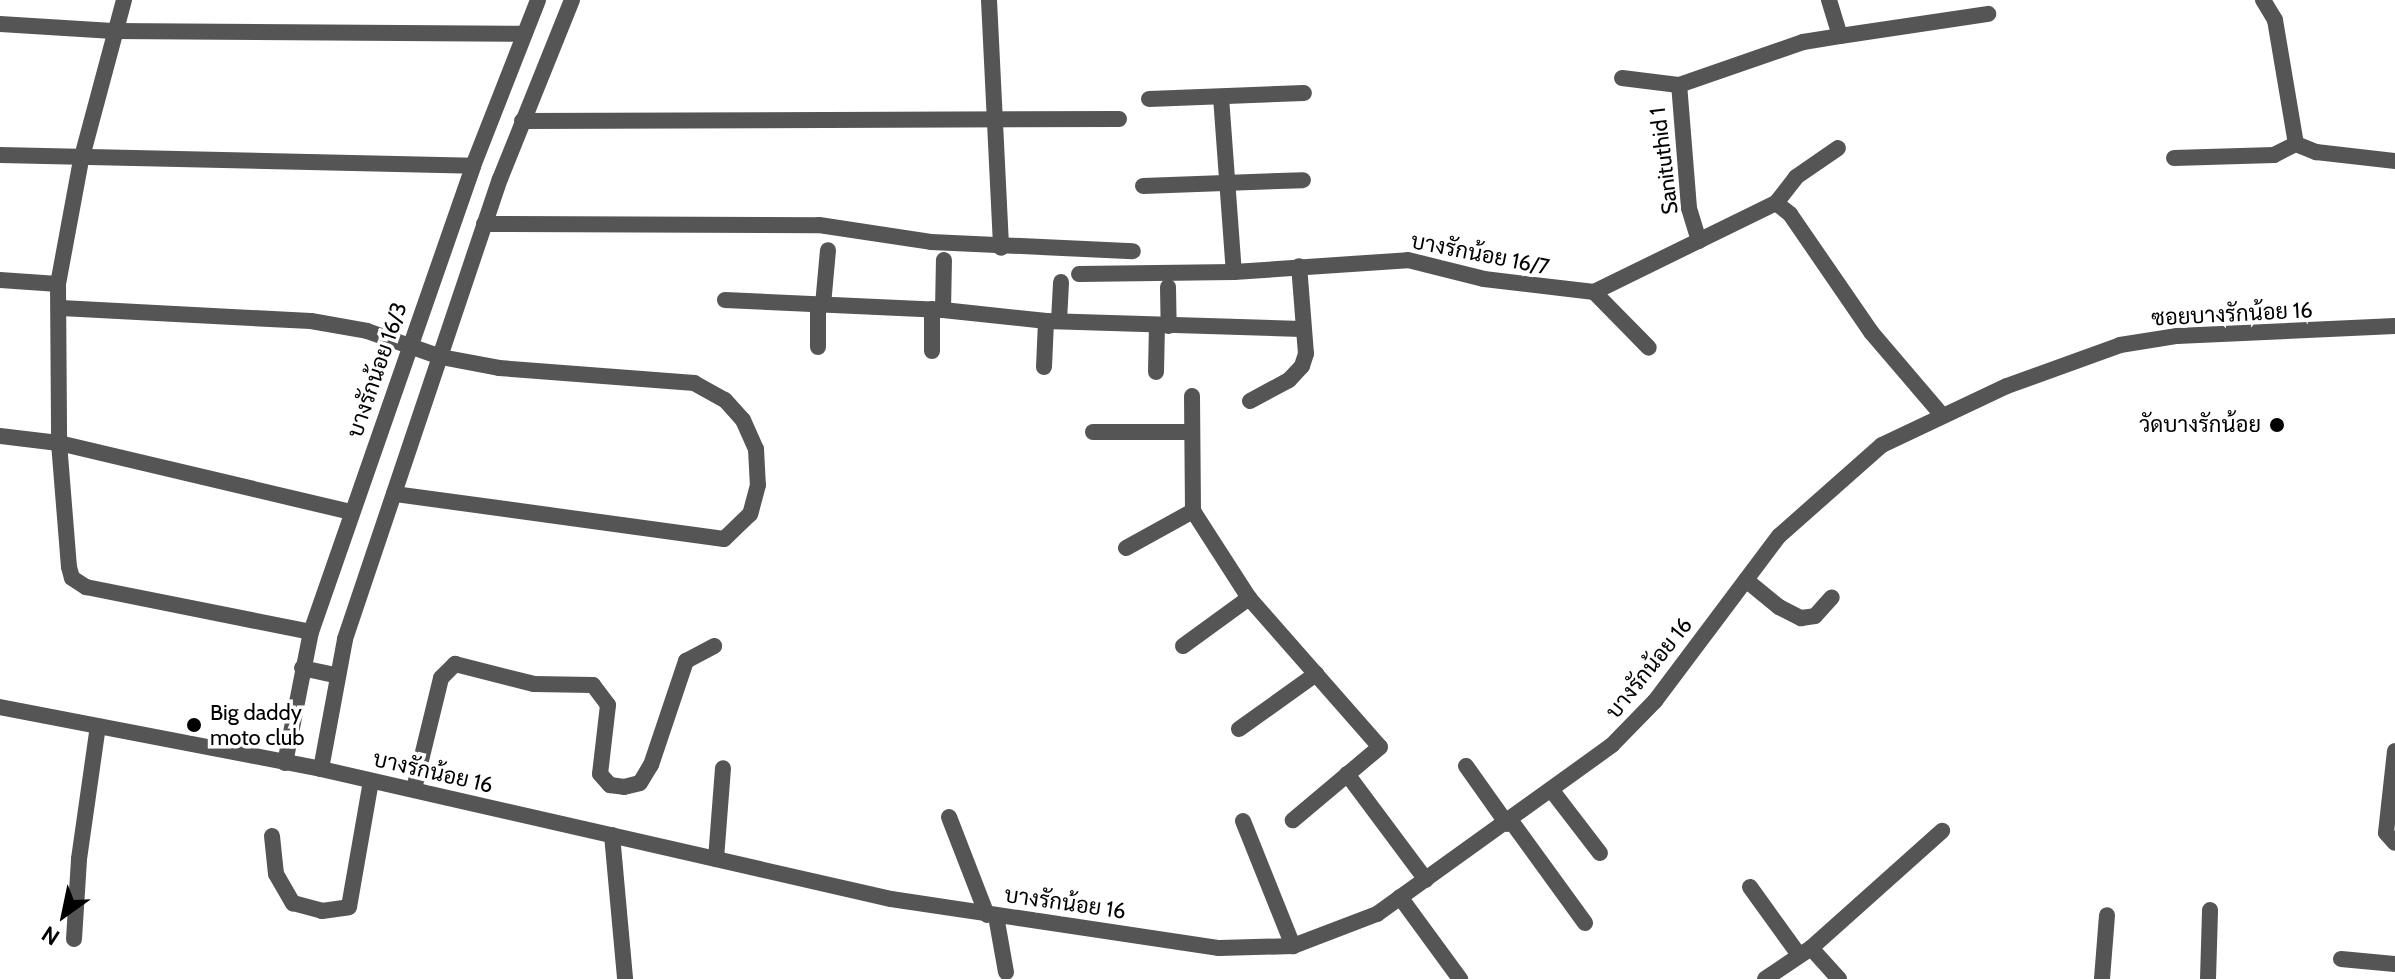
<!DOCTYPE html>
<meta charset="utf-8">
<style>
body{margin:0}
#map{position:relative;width:2395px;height:979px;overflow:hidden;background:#fff;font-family:Cabin,Sarabun,sans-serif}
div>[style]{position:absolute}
.minor>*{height:16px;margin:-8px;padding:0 8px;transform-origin:8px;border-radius:8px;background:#555}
.dots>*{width:22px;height:22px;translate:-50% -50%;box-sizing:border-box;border:4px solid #fff;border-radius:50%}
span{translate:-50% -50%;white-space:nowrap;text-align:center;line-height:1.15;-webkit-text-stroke:7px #fff;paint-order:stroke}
.street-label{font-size:22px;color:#000}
.poi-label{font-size:22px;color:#000}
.right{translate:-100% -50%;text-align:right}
.left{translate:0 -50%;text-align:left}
.north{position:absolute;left:24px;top:875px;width:80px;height:80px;-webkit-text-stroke:6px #fff;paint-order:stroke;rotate:213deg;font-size:22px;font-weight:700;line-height:32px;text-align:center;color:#000}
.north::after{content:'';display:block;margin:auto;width:28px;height:36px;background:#000;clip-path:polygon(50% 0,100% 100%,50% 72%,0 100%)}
</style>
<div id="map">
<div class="minor">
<div style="left:124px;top:0;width:166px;rotate:105deg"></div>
<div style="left:81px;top:160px;width:126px;rotate:100.5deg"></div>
<div style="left:58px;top:284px;width:159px;rotate:89.6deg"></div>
<div style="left:59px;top:443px;width:124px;rotate:85.4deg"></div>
<div style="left:69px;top:567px;width:11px;rotate:75deg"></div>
<div style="left:72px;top:578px;width:17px;rotate:33deg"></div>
<div style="left:86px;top:587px;width:229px;rotate:11.3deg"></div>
<div style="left:989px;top:0;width:248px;rotate:87.2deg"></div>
<div style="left:2263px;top:0;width:23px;rotate:59deg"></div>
<div style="left:2275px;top:20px;width:126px;rotate:80.4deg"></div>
<div style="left:2296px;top:144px;width:22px;rotate:22deg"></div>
<div style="left:2316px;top:152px;width:80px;rotate:6.5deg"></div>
<div style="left:0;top:24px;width:113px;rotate:3.5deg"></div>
<div style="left:113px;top:31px;width:409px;rotate:0.4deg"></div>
<div style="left:1840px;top:36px;width:150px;rotate:-8.5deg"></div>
<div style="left:1622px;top:78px;width:57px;rotate:7deg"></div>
<div style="left:1221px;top:97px;width:175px;rotate:85.8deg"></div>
<div style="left:1149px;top:99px;width:155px;rotate:-2.2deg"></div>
<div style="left:522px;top:121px;width:597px;rotate:-0.19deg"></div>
<div style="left:0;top:155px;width:473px;rotate:1.3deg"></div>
<div style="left:2174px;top:158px;width:100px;rotate:-1.7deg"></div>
<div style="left:2274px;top:155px;width:25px;rotate:-27deg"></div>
<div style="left:1143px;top:186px;width:160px;rotate:-2.1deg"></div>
<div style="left:1776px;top:203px;width:33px;rotate:-52deg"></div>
<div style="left:1796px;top:177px;width:51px;rotate:-34.6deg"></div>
<div style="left:484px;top:224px;width:335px;rotate:0.2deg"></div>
<div style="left:819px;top:225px;width:113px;rotate:8.6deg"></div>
<div style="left:931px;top:242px;width:202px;rotate:2.6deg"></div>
<div style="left:1699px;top:241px;width:34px;rotate:-107deg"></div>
<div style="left:1689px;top:208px;width:123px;rotate:-94.6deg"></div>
<div style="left:1679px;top:85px;width:131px;rotate:-19.1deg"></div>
<div style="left:1803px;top:42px;width:37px;rotate:-9deg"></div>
<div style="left:1840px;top:36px;width:38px;rotate:-107deg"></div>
<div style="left:1079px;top:274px;width:155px;rotate:-0.7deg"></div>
<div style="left:1234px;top:272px;width:174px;rotate:-3.9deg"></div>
<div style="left:1408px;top:260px;width:78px;rotate:14deg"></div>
<div style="left:1484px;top:279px;width:111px;rotate:6.7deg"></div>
<div style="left:1594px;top:292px;width:203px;rotate:-26.1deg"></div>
<div style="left:1776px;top:203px;width:18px;rotate:38deg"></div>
<div style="left:1790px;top:214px;width:143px;rotate:55.5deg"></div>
<div style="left:1871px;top:332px;width:108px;rotate:49.5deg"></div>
<div style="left:0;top:280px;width:58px;rotate:3.9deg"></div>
<div style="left:1168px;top:287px;width:39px;rotate:89deg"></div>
<div style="left:1594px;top:292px;width:78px;rotate:45.5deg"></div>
<div style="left:725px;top:300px;width:218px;rotate:2.6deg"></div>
<div style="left:943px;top:310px;width:104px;rotate:6.1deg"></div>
<div style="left:1046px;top:321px;width:256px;rotate:1.8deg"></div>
<div style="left:818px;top:305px;width:42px;rotate:90deg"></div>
<div style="left:823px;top:305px;width:55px;rotate:-84.8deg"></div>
<div style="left:61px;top:308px;width:250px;rotate:3deg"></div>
<div style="left:311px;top:321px;width:57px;rotate:10.1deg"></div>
<div style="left:367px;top:331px;width:78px;rotate:19.4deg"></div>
<div style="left:441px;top:357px;width:59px;rotate:10.7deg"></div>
<div style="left:499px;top:368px;width:196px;rotate:4.4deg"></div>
<div style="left:694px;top:383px;width:35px;rotate:29deg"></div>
<div style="left:725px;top:400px;width:27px;rotate:48deg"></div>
<div style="left:743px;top:420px;width:32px;rotate:66deg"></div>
<div style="left:756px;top:449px;width:36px;rotate:87deg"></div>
<div style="left:758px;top:485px;width:30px;rotate:105deg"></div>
<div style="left:750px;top:514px;width:36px;rotate:136deg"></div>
<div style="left:724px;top:539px;width:333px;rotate:-172.2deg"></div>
<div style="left:943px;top:310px;width:50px;rotate:-88.9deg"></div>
<div style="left:1059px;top:321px;width:39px;rotate:-87deg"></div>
<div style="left:932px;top:351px;width:42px;rotate:-90deg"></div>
<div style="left:1044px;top:367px;width:46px;rotate:-87.5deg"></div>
<div style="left:1156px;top:372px;width:46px;rotate:-88.8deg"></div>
<div style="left:1192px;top:396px;width:115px;rotate:89.5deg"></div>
<div style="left:1193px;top:511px;width:103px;rotate:57.2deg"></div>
<div style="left:1249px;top:598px;width:198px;rotate:48.7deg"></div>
<div style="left:1380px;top:747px;width:114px;rotate:140deg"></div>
<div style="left:1250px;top:401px;width:44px;rotate:-28.3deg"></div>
<div style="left:1289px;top:380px;width:19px;rotate:-47deg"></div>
<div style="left:1302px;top:366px;width:13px;rotate:-72deg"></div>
<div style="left:1306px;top:354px;width:88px;rotate:-94.5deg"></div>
<div style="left:1093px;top:432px;width:99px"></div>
<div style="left:0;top:436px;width:59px;rotate:6.8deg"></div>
<div style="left:59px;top:443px;width:300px;rotate:13.3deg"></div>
<div style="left:1126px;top:548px;width:77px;rotate:-28.9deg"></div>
<div style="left:1746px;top:580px;width:43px;rotate:39.3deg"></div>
<div style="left:1779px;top:607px;width:25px;rotate:27deg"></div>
<div style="left:1801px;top:618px;width:14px;rotate:-8deg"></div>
<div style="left:1815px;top:616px;width:25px;rotate:-48deg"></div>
<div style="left:1183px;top:646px;width:82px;rotate:-36deg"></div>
<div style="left:302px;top:668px;width:34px;rotate:12deg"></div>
<div style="left:0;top:707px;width:327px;rotate:10.9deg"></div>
<div style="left:321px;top:769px;width:585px;rotate:12.85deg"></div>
<div style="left:891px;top:899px;width:332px;rotate:8.5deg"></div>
<div style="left:1219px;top:948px;width:74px;rotate:-1.5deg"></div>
<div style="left:1293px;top:946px;width:90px;rotate:-20.9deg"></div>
<div style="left:1377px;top:914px;width:289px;rotate:-35.7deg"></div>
<div style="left:1612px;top:745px;width:62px;rotate:-45.7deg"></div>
<div style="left:1655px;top:701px;width:206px;rotate:-53.1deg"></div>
<div style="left:1779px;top:536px;width:137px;rotate:-41.5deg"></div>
<div style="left:1882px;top:445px;width:138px;rotate:-25.3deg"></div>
<div style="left:2007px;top:386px;width:120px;rotate:-19.9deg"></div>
<div style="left:2120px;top:345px;width:58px;rotate:-9deg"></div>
<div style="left:2177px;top:336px;width:218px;rotate:-2.6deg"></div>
<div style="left:1239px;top:729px;width:95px;rotate:-35.5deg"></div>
<div style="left:2395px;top:751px;width:82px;rotate:96.3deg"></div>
<div style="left:2386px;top:833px;width:13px;rotate:48deg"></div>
<div style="left:285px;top:763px;width:134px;rotate:-78.8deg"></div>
<div style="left:311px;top:632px;width:493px;rotate:-70.8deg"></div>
<div style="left:473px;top:166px;width:178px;rotate:-68.6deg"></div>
<div style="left:1466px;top:766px;width:71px;rotate:54.7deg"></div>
<div style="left:321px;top:769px;width:132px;rotate:-79.5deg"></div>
<div style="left:345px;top:639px;width:485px;rotate:-71.4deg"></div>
<div style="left:500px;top:179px;width:193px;rotate:-68.1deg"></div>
<div style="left:1347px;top:774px;width:132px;rotate:53.3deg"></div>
<div style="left:414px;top:789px;width:114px;rotate:-76.3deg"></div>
<div style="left:441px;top:678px;width:20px;rotate:-45deg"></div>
<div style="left:455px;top:664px;width:81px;rotate:14.2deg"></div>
<div style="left:534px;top:684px;width:59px;rotate:1deg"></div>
<div style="left:593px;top:685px;width:25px;rotate:53deg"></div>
<div style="left:608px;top:705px;width:69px;rotate:96.6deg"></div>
<div style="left:600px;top:774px;width:15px;rotate:48deg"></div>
<div style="left:610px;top:785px;width:14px;rotate:8deg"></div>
<div style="left:624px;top:787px;width:16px;rotate:-14deg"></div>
<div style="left:640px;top:783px;width:21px;rotate:-59deg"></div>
<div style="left:651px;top:765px;width:110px;rotate:-71.4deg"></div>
<div style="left:686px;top:661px;width:32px;rotate:-28deg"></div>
<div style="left:1553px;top:792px;width:77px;rotate:52.4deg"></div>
<div style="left:949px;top:817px;width:105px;rotate:68.8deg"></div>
<div style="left:1243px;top:821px;width:135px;rotate:68.2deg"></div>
<div style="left:1511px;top:821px;width:126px;rotate:54deg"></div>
<div style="left:612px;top:835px;width:145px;rotate:84.8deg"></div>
<div style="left:272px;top:836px;width:38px;rotate:84deg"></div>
<div style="left:276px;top:874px;width:34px;rotate:60deg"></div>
<div style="left:293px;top:903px;width:30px;rotate:15deg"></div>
<div style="left:322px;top:911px;width:27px;rotate:-8deg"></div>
<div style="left:349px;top:907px;width:128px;rotate:-80.1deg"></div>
<div style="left:716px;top:859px;width:91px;rotate:-85.6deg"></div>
<div style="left:1750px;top:887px;width:84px;rotate:54.2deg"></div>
<div style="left:1400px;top:897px;width:102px;rotate:53.8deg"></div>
<div style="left:996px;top:916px;width:57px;rotate:79.9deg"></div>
<div style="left:74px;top:939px;width:80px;rotate:-86.4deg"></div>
<div style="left:79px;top:859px;width:134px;rotate:-81.9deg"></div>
<div style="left:1811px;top:948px;width:42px;rotate:47.9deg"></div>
<div style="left:2341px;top:959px;width:54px;rotate:5.3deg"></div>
<div style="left:1765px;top:979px;width:55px;rotate:-34deg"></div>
<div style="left:1811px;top:948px;width:176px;rotate:-41.8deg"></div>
<div style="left:2102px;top:979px;width:64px;rotate:-85.5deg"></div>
<div style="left:2208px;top:979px;width:69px;rotate:-88.3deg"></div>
</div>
<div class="dots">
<div style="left:2277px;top:425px;background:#000"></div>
<div style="left:194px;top:725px;background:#000"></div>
</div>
<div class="street-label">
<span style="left:1664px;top:161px;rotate:-97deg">Sanituthid 1</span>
<span style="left:1480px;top:254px;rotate:11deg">บางรักน้อย 16/7</span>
<span style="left:2232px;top:314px;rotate:-3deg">ซอยบางรักน้อย 16</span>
<span style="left:377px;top:370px;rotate:-71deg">บางรักน้อย 16/3</span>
<span style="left:1649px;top:668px;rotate:-51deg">บางรักน้อย 16</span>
<span style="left:433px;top:772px;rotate:13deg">บางรักน้อย 16</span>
<span style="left:1065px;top:903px;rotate:8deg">บางรักน้อย 16</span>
</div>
<div class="poi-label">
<span class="right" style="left:2261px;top:425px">วัดบางรักน้อย</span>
<span class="left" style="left:210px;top:725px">Big daddy<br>moto club</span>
</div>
<div class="north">N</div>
</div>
